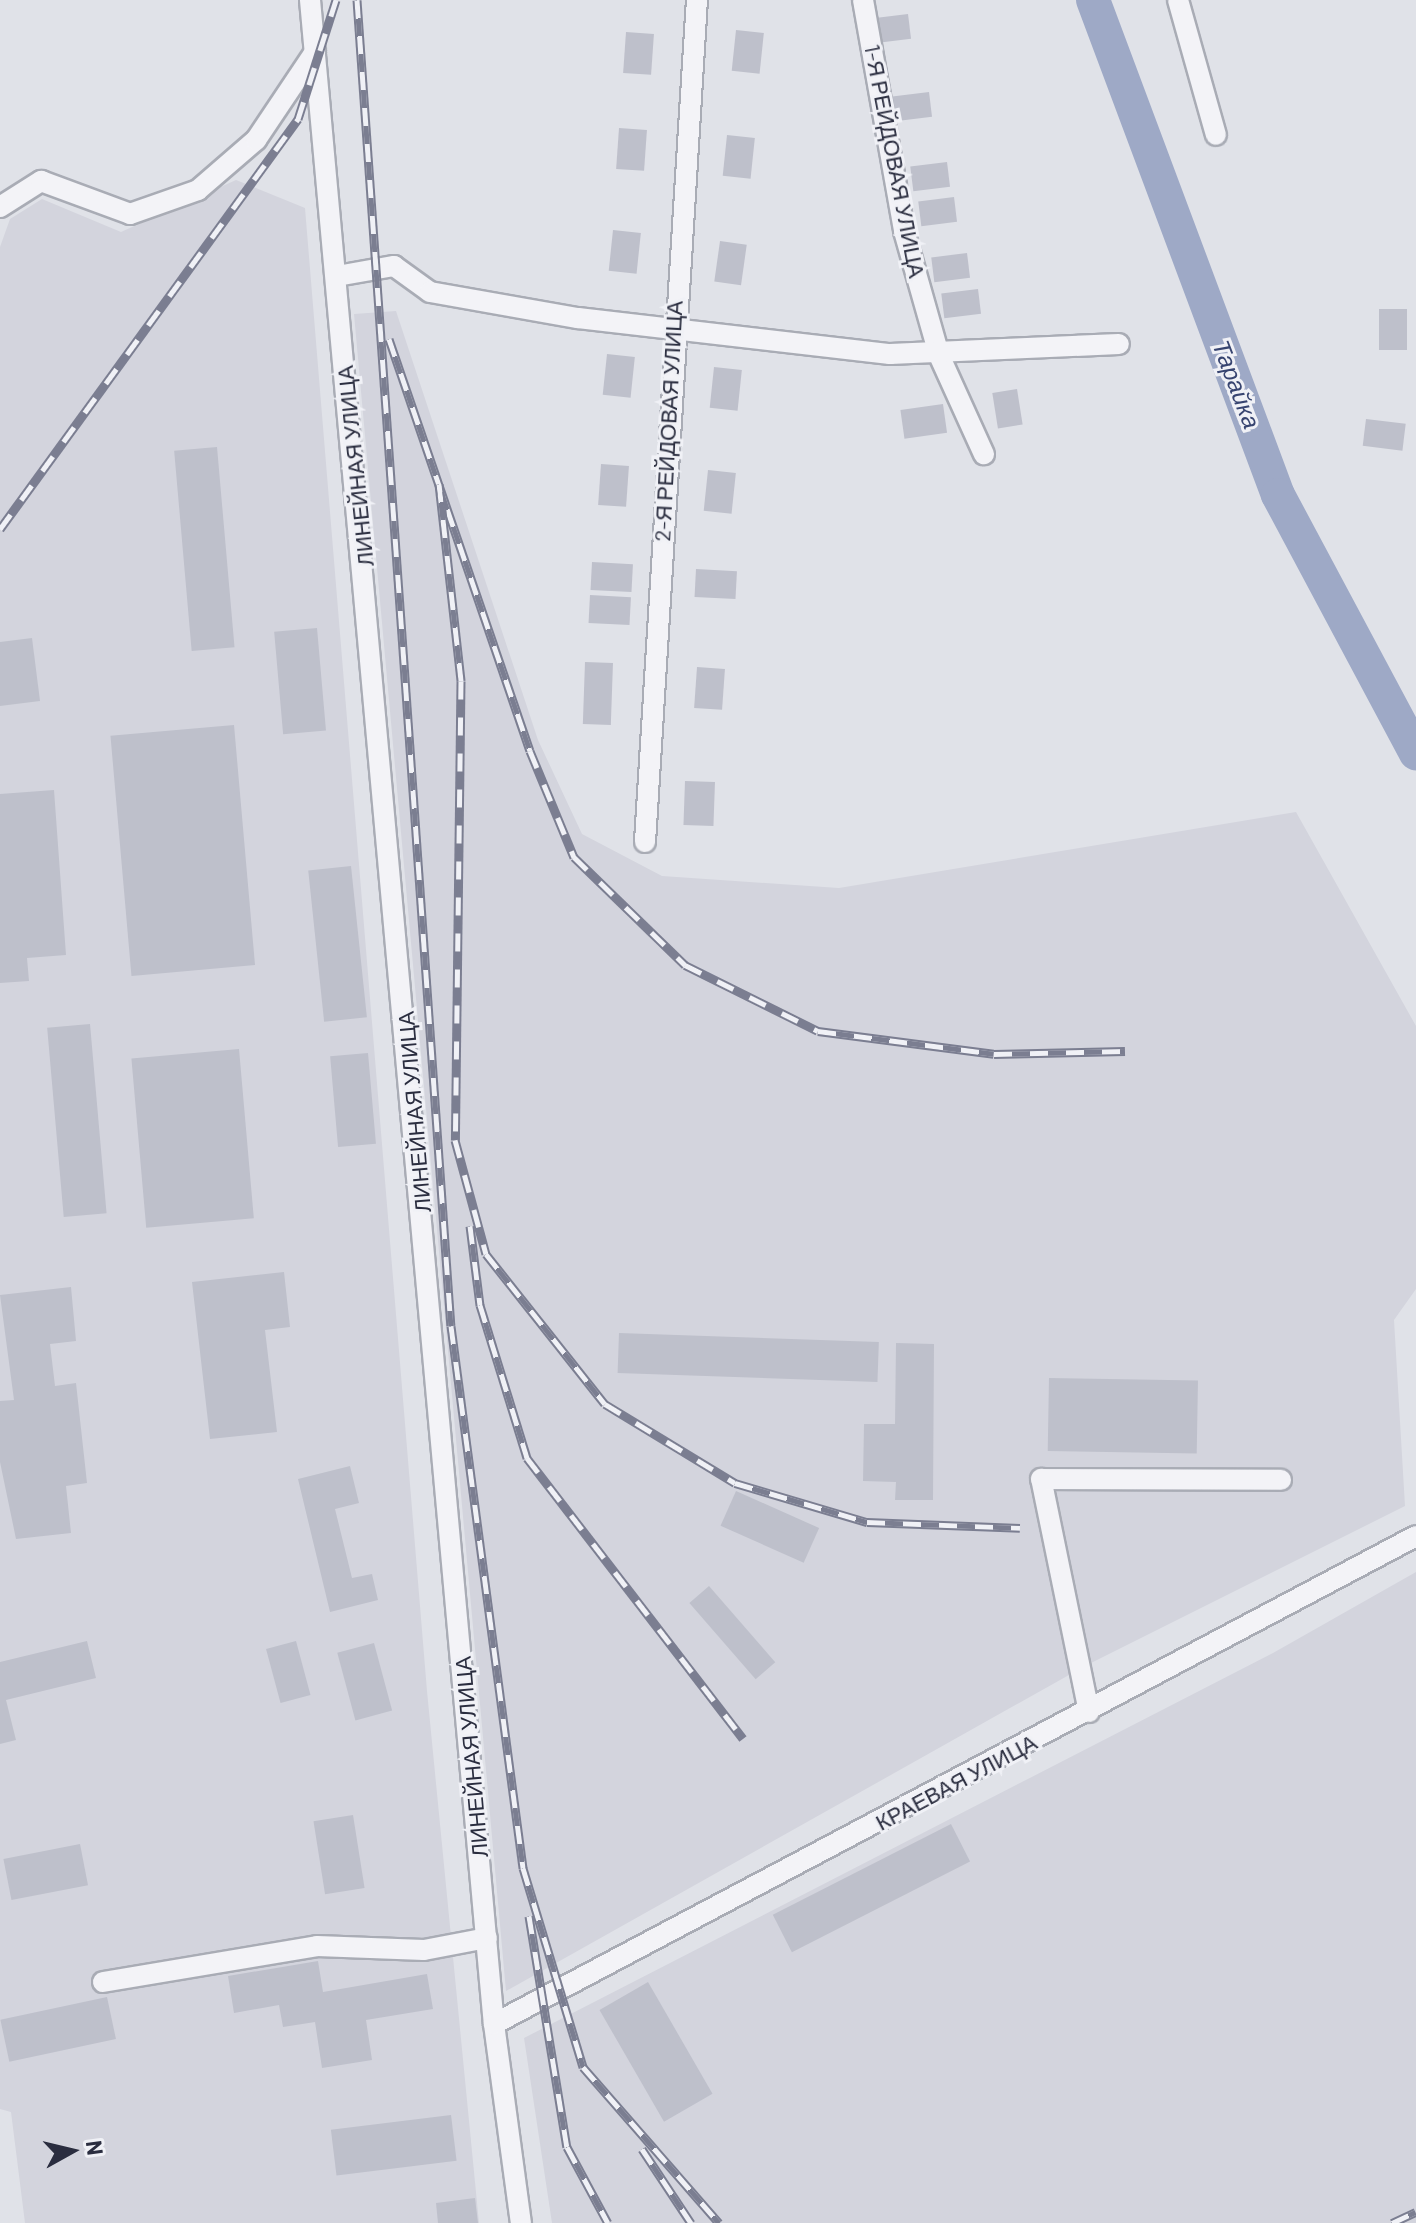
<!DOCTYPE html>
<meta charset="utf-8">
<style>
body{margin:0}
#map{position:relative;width:1416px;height:2223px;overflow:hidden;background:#e0e2e8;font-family:Barlow,sans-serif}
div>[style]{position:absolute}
.built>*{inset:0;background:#d3d4dd}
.river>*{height:34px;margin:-17px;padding:0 17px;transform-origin:17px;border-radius:17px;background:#9ea9c6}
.building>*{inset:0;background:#bec0cb;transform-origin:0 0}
.roads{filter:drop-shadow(2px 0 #a9acb5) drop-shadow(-2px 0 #a9acb5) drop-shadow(0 2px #a9acb5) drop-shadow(0 -2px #a9acb5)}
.minor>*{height:20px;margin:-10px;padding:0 10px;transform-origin:10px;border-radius:10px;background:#f3f3f7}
.rail>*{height:9px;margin-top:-4.5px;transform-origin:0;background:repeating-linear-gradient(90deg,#f0f1f6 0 18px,#7b7e91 0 36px);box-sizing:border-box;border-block:2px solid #7b7e91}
span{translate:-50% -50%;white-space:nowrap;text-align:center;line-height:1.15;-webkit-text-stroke:6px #f0f1f6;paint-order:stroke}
.street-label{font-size:22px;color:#2a2d3f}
.water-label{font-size:24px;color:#374470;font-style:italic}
.north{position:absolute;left:32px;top:2111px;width:80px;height:80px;-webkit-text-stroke:6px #f0f1f6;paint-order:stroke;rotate:82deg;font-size:22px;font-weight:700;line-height:32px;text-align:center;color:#2a2d3f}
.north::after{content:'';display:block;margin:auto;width:28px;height:36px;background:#2a2d3f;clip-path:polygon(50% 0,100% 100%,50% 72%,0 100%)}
</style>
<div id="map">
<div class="built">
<div style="clip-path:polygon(236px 180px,305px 208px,427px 1691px,479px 2223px,25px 2223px,11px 2112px,0 2109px,0 247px,10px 219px,42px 199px,121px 232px)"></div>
<div style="clip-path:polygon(396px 311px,538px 740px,582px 834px,662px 876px,839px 888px,1296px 812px,1416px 1026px,1416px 1289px,1394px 1320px,1405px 1506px,1085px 1666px,506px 1991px,354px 314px)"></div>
<div style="clip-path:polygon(1416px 1572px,1416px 2223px,552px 2223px,524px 2038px,1273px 1653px)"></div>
</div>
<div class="river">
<div style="left:1093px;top:0;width:528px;rotate:69.51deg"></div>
<div style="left:1278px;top:495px;width:293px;rotate:61.9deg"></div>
</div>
<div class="building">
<div style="left:908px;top:14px;width:25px;height:37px;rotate:83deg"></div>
<div style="left:736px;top:30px;width:28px;height:41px;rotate:6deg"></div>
<div style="left:626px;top:32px;width:28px;height:41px;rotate:4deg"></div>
<div style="left:929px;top:92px;width:25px;height:37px;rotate:83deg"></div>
<div style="left:619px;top:128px;width:28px;height:41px;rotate:4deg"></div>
<div style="left:727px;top:135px;width:28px;height:41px;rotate:6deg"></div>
<div style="left:947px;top:162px;width:25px;height:37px;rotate:83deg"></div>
<div style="left:954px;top:197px;width:25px;height:36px;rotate:83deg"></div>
<div style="left:613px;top:230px;width:28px;height:41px;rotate:6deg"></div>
<div style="left:720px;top:241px;width:27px;height:41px;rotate:8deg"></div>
<div style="left:967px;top:253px;width:25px;height:36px;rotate:83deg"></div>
<div style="left:978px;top:289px;width:25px;height:37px;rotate:83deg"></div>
<div style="left:1379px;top:309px;width:28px;height:41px"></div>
<div style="left:607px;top:354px;width:28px;height:41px;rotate:6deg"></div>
<div style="left:714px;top:367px;width:28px;height:41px;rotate:6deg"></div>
<div style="left:1017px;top:389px;width:36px;height:25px;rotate:81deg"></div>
<div style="left:943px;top:404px;width:29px;height:43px;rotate:82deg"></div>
<div style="left:1366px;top:419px;width:40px;height:27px;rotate:7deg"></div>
<div style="left:217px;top:447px;width:201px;height:43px;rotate:85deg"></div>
<div style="left:601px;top:464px;width:28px;height:41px;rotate:4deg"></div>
<div style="left:708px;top:470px;width:28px;height:41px;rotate:6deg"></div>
<div style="left:592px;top:562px;width:41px;height:28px;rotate:3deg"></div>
<div style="left:696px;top:569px;width:41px;height:28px;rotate:3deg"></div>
<div style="left:590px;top:595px;width:41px;height:28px;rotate:3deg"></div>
<div style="left:317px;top:628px;width:103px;height:43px;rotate:85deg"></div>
<div style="clip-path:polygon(32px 638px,40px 701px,0 706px,0 642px)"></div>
<div style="left:585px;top:662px;width:28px;height:62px;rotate:2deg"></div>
<div style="left:697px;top:667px;width:28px;height:41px;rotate:4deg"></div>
<div style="left:234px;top:725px;width:241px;height:124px;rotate:85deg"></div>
<div style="left:685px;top:781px;width:30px;height:44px;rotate:2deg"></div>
<div style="clip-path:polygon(54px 790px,66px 955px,27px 958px,29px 981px,0 983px,0 794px)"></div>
<div style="left:351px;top:866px;width:152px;height:43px;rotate:84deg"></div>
<div style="left:90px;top:1024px;width:190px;height:43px;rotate:85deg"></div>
<div style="left:239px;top:1049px;width:170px;height:108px;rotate:85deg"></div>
<div style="left:368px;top:1053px;width:91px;height:38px;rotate:85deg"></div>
<div style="clip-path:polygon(284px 1272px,290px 1327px,265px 1330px,277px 1432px,210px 1439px,192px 1282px)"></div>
<div style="clip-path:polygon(71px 1287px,76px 1341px,50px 1344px,55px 1386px,76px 1383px,87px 1483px,66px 1486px,71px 1533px,16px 1539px,0 1462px,0 1401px,14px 1400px,0 1295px)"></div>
<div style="left:619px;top:1333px;width:260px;height:40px;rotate:2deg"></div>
<div style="clip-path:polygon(896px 1343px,934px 1344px,933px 1500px,895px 1500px,896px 1482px,863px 1481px,864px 1424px,895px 1424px)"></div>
<div style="left:1049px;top:1378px;width:149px;height:73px;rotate:1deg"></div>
<div style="clip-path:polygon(350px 1466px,359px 1503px,335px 1509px,352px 1578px,372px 1574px,378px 1600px,330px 1612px,298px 1479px)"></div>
<div style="left:736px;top:1491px;width:91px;height:38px;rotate:24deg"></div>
<div style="left:709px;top:1586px;width:101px;height:26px;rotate:49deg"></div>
<div style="clip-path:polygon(87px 1641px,96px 1678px,6px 1700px,16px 1740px,0 1744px,0 1662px)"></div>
<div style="left:296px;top:1641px;width:56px;height:31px;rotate:75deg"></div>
<div style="left:374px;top:1643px;width:70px;height:38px;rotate:75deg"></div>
<div style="left:353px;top:1815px;width:74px;height:40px;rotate:81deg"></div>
<div style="left:951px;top:1824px;width:42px;height:200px;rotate:63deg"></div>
<div style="left:80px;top:1844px;width:42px;height:78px;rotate:79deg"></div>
<div style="clip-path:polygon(318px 1961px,323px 1992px,427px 1974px,433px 2009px,366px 2020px,372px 2060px,322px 2068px,315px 2022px,283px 2027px,279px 2005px,234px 2013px,228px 1976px)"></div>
<div style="left:648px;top:1982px;width:129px;height:56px;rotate:60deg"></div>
<div style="left:107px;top:1997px;width:43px;height:109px;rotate:78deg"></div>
<div style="left:451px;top:2115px;width:46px;height:121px;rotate:83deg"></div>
<div style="clip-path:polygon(475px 2198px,478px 2223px,438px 2223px,436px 2203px)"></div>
</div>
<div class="roads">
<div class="minor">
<div style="left:310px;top:0;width:2032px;rotate:84.81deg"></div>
<div style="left:494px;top:2024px;width:201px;rotate:82.3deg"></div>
<div style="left:863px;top:0;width:235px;rotate:79.9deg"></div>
<div style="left:904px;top:231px;width:129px;rotate:74.2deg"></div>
<div style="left:939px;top:355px;width:109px;rotate:65.6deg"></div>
<div style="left:1178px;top:0;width:140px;rotate:74.3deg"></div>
<div style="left:0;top:207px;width:49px;rotate:-32.4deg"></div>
<div style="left:41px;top:181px;width:95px;rotate:20.3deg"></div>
<div style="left:130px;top:214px;width:72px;rotate:-19.4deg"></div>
<div style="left:198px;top:190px;width:77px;rotate:-40.8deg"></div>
<div style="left:256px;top:140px;width:106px;rotate:-56.2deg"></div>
<div style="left:337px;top:276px;width:58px;rotate:-10deg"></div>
<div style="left:394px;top:266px;width:44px;rotate:35.8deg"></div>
<div style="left:430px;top:292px;width:150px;rotate:10deg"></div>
<div style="left:578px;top:318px;width:314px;rotate:6.6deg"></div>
<div style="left:890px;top:354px;width:229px;rotate:-2.5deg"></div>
<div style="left:645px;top:842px;width:844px;rotate:-86.47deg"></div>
<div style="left:1089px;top:1712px;width:238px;rotate:-101.6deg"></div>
<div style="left:1041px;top:1479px;width:240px;rotate:0.2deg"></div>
<div style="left:103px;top:1982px;width:217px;rotate:-9.5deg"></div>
<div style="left:317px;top:1946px;width:107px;rotate:2.1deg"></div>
<div style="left:424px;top:1950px;width:64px;rotate:-10.8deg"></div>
<div style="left:494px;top:2024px;width:1043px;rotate:-27.89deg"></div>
</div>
</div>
<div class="rail">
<div style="left:357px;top:0;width:1329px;rotate:85.95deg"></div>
<div style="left:451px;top:1326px;width:547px;rotate:82.43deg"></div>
<div style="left:523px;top:1868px;width:208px;rotate:73.2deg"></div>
<div style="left:583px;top:2067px;width:207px;rotate:48.9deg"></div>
<div style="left:389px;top:339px;width:435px;rotate:71.1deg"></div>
<div style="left:530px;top:751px;width:115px;rotate:67.5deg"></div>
<div style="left:574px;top:857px;width:155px;rotate:44.2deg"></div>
<div style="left:685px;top:965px;width:148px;rotate:26.4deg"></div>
<div style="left:818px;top:1031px;width:177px;rotate:7.4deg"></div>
<div style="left:994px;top:1054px;width:131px;rotate:-1.3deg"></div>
<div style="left:439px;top:484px;width:198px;rotate:83.6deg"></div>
<div style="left:461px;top:681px;width:459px;rotate:90.7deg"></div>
<div style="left:455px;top:1140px;width:118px;rotate:74.8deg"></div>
<div style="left:486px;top:1254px;width:191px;rotate:51.6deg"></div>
<div style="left:605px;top:1404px;width:152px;rotate:31.3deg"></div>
<div style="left:735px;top:1483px;width:138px;rotate:16.5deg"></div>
<div style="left:867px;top:1522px;width:153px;rotate:2.2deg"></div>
<div style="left:0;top:529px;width:507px;rotate:-53.99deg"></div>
<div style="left:298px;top:119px;width:125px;rotate:-72.3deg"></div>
<div style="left:470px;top:1226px;width:80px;rotate:82.8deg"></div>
<div style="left:480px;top:1305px;width:160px;rotate:72.9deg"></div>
<div style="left:527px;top:1458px;width:354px;rotate:52.4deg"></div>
<div style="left:529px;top:1916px;width:234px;rotate:80.7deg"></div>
<div style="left:567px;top:2147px;width:86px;rotate:61.7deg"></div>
<div style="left:642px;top:2149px;width:89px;rotate:56.5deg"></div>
<div style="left:1392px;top:2223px;width:26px;rotate:-25deg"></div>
</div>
<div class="street-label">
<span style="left:895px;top:161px;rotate:79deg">1-Я РЕЙДОВАЯ УЛИЦА</span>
<span style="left:668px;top:421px;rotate:-87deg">2-Я РЕЙДОВАЯ УЛИЦА</span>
<span style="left:355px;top:466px;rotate:-96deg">ЛИНЕЙНАЯ УЛИЦА</span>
<span style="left:414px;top:1112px;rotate:-95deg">ЛИНЕЙНАЯ УЛИЦА</span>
<span style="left:471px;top:1757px;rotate:-95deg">ЛИНЕЙНАЯ УЛИЦА</span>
<span style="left:956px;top:1782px;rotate:-28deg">КРАЕВАЯ УЛИЦА</span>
</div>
<div class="water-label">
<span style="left:1237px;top:384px;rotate:69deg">Тарайка</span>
</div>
<div class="north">N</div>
</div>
